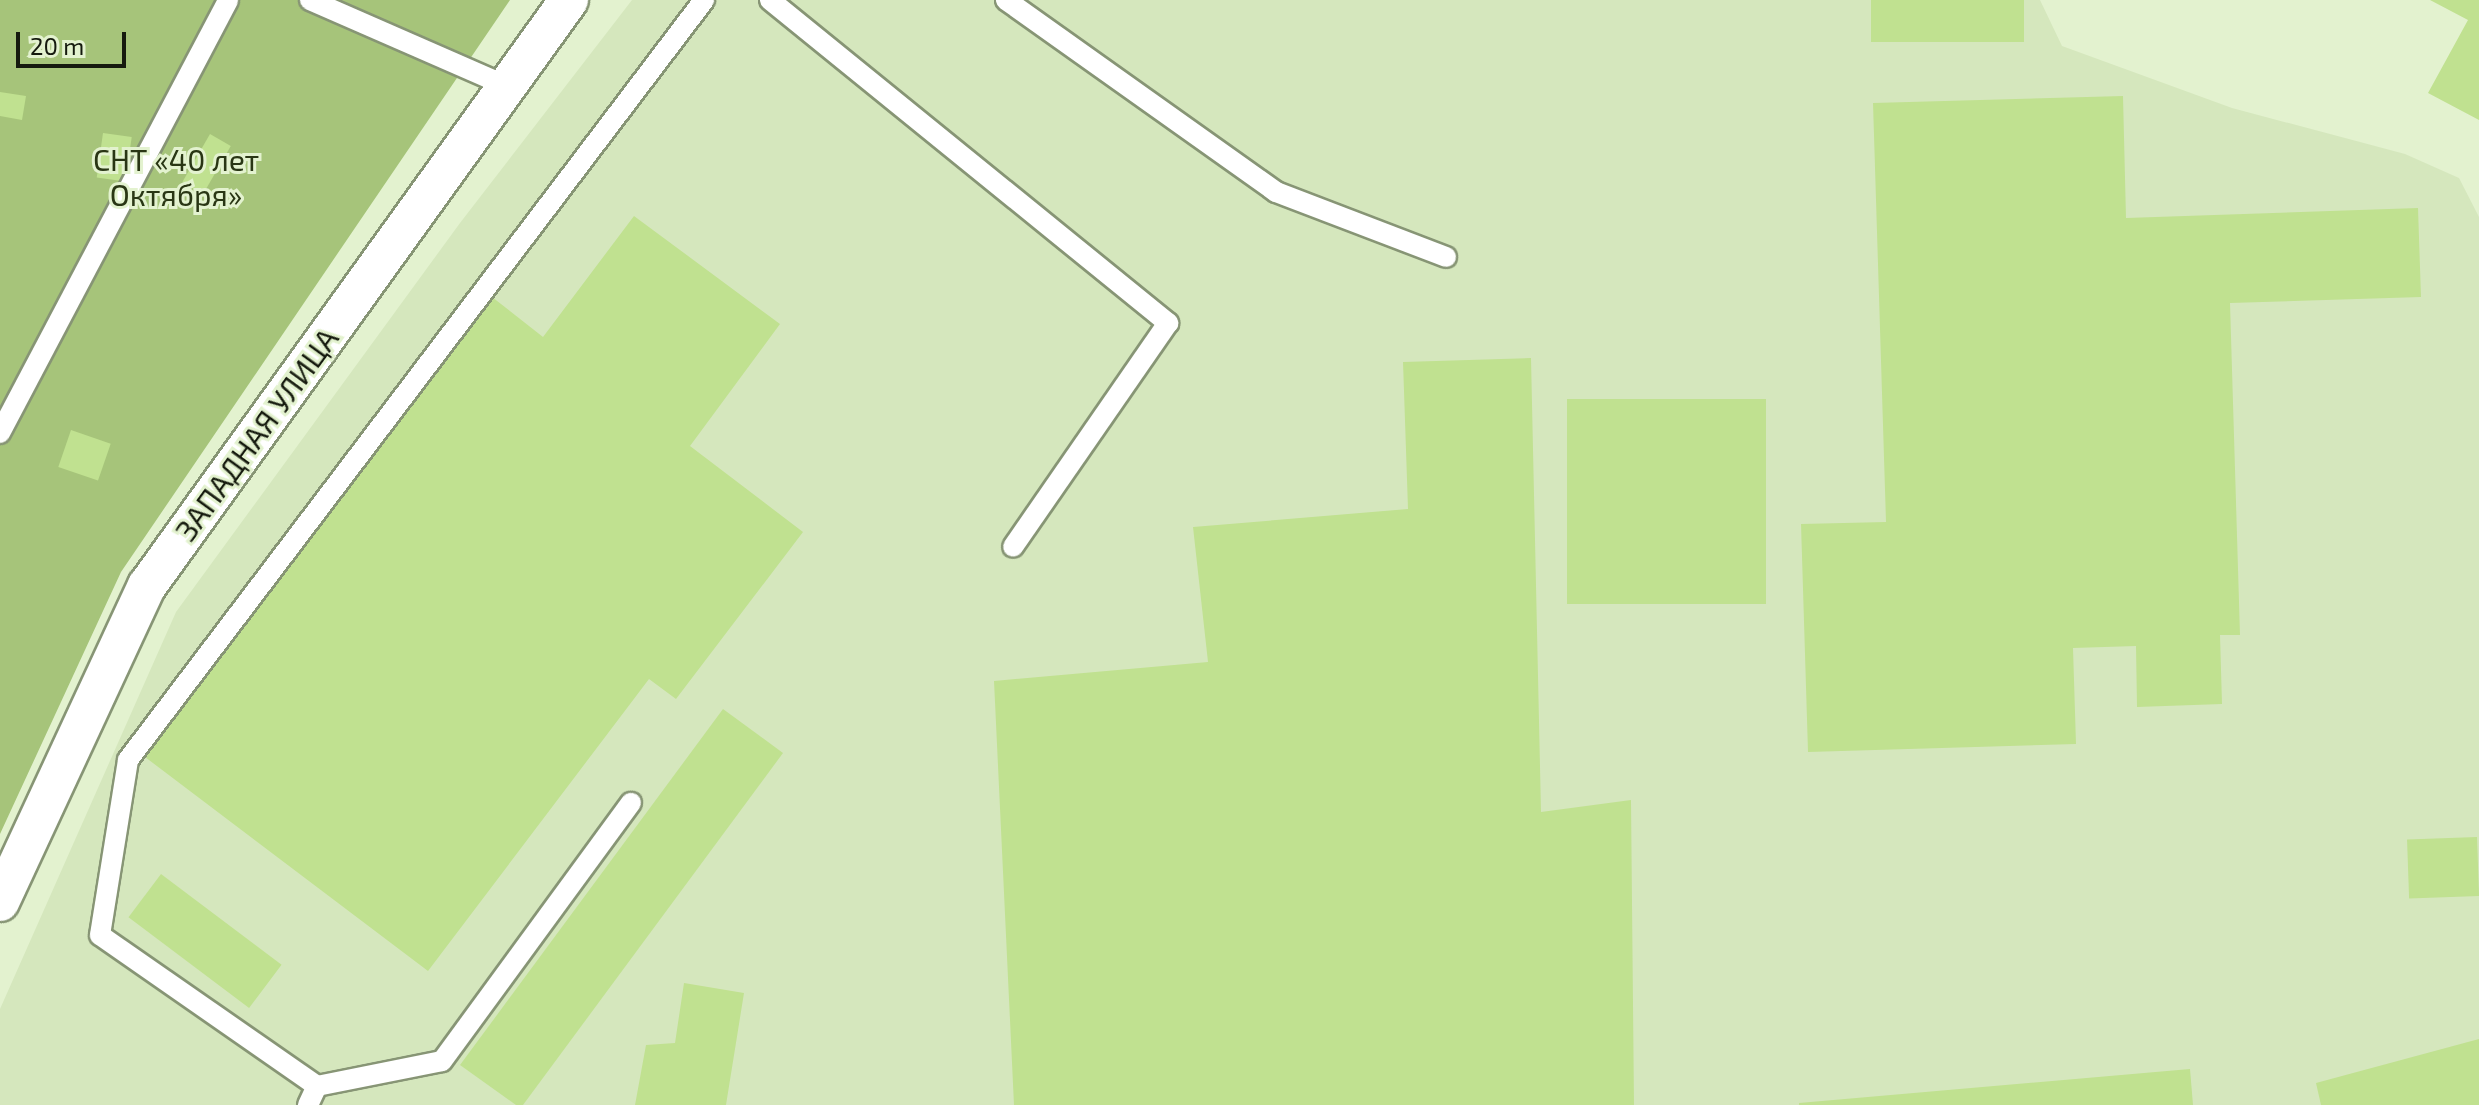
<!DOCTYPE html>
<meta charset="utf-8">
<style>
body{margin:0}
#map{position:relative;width:2479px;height:1105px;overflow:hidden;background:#e3f2cf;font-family:"Exo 2",sans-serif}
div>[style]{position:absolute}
.built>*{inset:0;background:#d5e7bd}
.green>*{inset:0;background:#a6c47a}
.building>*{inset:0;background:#c0e190;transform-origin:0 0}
.roads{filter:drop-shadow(2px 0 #879575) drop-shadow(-2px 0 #879575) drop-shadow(0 2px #879575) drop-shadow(0 -2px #879575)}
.service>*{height:20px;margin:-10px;padding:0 10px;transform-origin:10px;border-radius:10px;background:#fff}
.minor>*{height:38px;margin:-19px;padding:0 19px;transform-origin:19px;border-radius:19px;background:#fff}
span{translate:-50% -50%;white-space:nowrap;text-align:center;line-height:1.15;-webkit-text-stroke:6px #e3f2cf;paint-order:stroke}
.park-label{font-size:30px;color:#293614}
.street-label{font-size:30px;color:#151a0e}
.scale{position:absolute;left:16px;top:32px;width:110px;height:36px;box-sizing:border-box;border:4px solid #151a0e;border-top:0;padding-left:10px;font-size:24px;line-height:28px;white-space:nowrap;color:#151a0e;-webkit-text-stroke:6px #e3f2cf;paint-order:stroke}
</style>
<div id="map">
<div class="built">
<div style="clip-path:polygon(632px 0,2040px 0,2062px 46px,2232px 108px,2405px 154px,2459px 178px,2479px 217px,2479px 1105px,0 1105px,0 1009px,176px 612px,460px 223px)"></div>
</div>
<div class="green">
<div style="clip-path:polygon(0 0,510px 0,121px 572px,0 834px)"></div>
</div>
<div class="building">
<div style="left:1871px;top:0;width:153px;height:42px"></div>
<div style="clip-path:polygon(2430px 0,2479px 0,2479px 120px,2428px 93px,2468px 20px)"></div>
<div style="clip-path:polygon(0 92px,26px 96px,22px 120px,0 116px)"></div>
<div style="clip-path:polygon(2123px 96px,2126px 218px,2418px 208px,2421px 297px,2230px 303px,2240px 635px,2220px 635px,2222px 704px,2137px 707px,2136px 646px,2073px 648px,2076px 744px,1808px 752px,1801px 524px,1886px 522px,1873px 103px)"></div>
<div style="left:103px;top:133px;width:29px;height:45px;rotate:8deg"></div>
<div style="left:210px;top:134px;width:24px;height:55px;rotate:30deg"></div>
<div style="clip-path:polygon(634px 216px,780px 324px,690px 446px,803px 532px,676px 699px,649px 679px,428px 971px,145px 757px,492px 297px,543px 337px)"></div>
<div style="clip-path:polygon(1531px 358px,1541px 812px,1631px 800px,1634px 1105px,1014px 1105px,994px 681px,1208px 662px,1193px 527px,1408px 509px,1403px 362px)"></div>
<div style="left:1567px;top:399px;width:199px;height:205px"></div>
<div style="left:71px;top:430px;width:42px;height:39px;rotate:19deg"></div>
<div style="clip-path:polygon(723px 709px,783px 753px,523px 1105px,516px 1105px,460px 1065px)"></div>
<div style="left:2477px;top:837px;width:59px;height:70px;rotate:88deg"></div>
<div style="left:161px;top:874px;width:151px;height:54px;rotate:37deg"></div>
<div style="clip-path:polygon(684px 983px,744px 993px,726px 1105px,635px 1105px,646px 1045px,675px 1043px)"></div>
<div style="clip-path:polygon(2479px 1039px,2479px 1105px,2321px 1105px,2316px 1083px)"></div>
<div style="clip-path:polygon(2190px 1069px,2193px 1105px,1799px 1105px,1799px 1103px)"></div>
</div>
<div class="roads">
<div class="service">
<div style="left:310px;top:0;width:215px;rotate:23.6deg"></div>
<div style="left:770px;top:0;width:513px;rotate:39.06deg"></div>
<div style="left:1168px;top:323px;width:272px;rotate:124.7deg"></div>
<div style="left:1006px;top:0;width:331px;rotate:35.4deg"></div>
<div style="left:1276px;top:192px;width:182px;rotate:20.9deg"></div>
<div style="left:0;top:433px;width:489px;rotate:-62.2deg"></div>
<div style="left:317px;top:1086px;width:127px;rotate:-11.3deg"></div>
<div style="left:442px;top:1061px;width:320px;rotate:-53.8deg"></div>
<div style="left:308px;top:1105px;width:21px;rotate:-65deg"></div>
<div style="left:317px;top:1086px;width:264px;rotate:-145.2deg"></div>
<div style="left:100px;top:935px;width:177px;rotate:-80.9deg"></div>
<div style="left:128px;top:760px;width:954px;rotate:-52.84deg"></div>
</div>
<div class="minor">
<div style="left:0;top:902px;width:349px;rotate:-65.1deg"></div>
<div style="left:147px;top:586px;width:722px;rotate:-54.24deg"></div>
</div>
</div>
<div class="park-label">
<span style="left:176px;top:176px">СНТ «40 лет<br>Октября»</span>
</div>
<div class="street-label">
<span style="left:256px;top:434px;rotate:-54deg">ЗАПАДНАЯ УЛИЦА</span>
</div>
<div class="scale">20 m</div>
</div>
